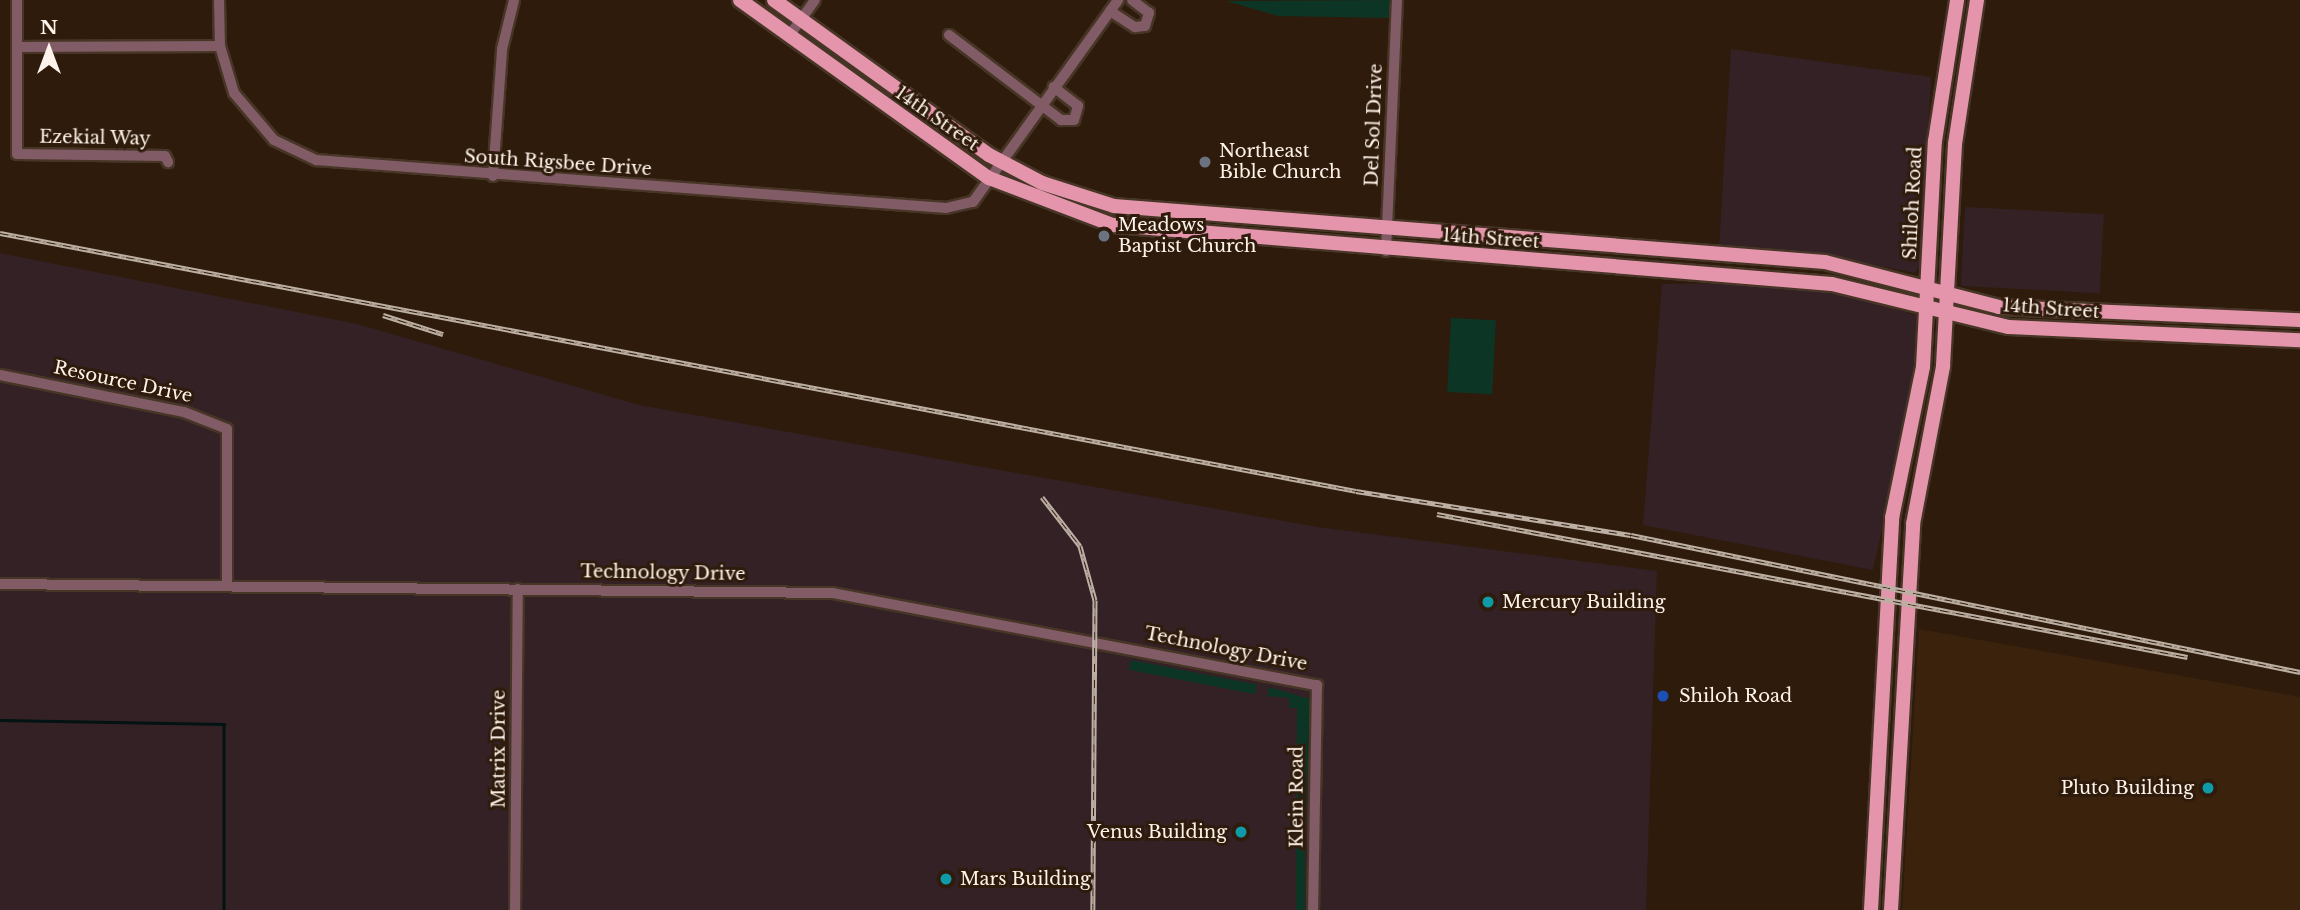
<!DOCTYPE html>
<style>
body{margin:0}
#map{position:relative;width:2300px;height:910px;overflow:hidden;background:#2e1b0b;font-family:"Libre Baskerville",serif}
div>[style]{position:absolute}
.commercial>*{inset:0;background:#342125;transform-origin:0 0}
.built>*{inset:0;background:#3a220d}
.green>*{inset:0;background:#0d3525;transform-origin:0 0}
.stream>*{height:2.5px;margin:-1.25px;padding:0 1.25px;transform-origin:1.25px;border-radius:1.25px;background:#031213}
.roads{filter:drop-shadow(2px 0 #473526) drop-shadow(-2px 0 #473526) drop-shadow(0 2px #473526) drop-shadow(0 -2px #473526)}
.minor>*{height:10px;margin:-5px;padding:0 5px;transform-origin:5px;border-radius:5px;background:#815b65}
.major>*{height:14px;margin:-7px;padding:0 7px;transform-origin:7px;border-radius:7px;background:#e495ab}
.rail>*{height:5px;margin-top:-2.5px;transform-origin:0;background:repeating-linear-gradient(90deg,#2e1b0b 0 8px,#bcafa3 0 16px);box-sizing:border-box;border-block:2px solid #bcafa3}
.dots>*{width:19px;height:19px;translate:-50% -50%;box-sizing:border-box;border:4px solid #2e1b0b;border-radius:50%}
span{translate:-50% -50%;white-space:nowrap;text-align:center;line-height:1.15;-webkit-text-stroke:6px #2e1b0b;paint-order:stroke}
.street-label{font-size:18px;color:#fef3ea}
.poi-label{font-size:18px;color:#fef3ea}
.left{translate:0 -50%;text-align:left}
.right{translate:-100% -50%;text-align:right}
.north{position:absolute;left:14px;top:14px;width:70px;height:70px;-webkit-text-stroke:5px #2e1b0b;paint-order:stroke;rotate:0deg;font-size:19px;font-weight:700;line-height:28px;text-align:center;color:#fef3ea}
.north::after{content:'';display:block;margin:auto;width:24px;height:32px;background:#fef3ea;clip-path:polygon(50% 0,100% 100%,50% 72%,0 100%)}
</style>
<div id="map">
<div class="commercial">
<div style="clip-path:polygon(1731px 49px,1931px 77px,1921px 265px,1915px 273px,1825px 255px,1719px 247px)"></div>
<div style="left:1965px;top:207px;width:139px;height:79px;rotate:3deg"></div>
<div style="clip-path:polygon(0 253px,357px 324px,639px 405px,1317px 527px,1657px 571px,1646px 910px,0 910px)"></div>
<div style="clip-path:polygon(1744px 283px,1850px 295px,1918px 316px,1913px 388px,1873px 570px,1643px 525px,1662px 284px)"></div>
</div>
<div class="built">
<div style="clip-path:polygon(1919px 629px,2300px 697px,2300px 910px,1902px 910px)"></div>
</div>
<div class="green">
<div style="clip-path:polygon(1393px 0,1392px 18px,1278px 16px,1226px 1px)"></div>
<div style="left:1451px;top:318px;width:45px;height:74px;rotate:3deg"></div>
<div style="left:1131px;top:660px;width:128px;height:10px;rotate:11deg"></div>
<div style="clip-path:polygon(1269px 687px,1310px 699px,1305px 834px,1296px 834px,1297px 708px,1289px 708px,1289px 698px,1267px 696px)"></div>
<div style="left:1296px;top:848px;width:9px;height:62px"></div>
</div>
<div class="stream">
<div style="left:0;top:720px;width:224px;rotate:1deg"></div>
<div style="left:224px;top:724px;width:186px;rotate:90deg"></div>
</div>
<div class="roads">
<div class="minor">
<div style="left:17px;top:0;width:154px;rotate:90deg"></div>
<div style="left:17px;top:154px;width:148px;rotate:0.8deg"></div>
<div style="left:165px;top:156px;width:7px;rotate:63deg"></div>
<div style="left:219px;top:0;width:46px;rotate:88.8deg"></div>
<div style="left:220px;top:46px;width:49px;rotate:73.4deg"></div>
<div style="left:234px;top:93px;width:62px;rotate:49.6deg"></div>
<div style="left:274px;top:140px;width:47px;rotate:25.5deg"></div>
<div style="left:316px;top:160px;width:632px;rotate:4.36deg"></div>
<div style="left:946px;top:208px;width:28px;rotate:-13deg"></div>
<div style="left:973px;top:202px;width:249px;rotate:-54.3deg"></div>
<div style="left:1110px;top:11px;width:30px;rotate:33deg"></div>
<div style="left:1135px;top:27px;width:10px;rotate:-6deg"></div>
<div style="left:1145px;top:26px;width:14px;rotate:-73deg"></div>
<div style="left:1149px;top:13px;width:21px;rotate:-143deg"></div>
<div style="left:949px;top:35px;width:141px;rotate:37.2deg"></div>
<div style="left:1061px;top:120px;width:13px"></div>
<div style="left:1074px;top:120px;width:15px;rotate:-74deg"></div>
<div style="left:1078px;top:106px;width:31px;rotate:-142deg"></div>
<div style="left:789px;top:36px;width:44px;rotate:-54.2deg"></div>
<div style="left:17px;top:47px;width:203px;rotate:-0.3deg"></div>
<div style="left:493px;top:176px;width:127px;rotate:-85.9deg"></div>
<div style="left:502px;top:49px;width:50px;rotate:-76.2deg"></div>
<div style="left:1386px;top:251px;width:251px;rotate:-87.5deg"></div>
<div style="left:0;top:375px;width:188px;rotate:11.4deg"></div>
<div style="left:184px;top:412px;width:46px;rotate:21.6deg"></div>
<div style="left:227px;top:429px;width:157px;rotate:90deg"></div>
<div style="left:0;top:584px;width:833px;rotate:0.62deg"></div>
<div style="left:833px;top:593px;width:493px;rotate:10.8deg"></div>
<div style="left:1317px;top:685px;width:225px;rotate:91deg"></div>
<div style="left:515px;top:910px;width:321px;rotate:-89.5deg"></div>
</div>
<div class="major">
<div style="left:740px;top:0;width:306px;rotate:35.6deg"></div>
<div style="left:989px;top:178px;width:133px;rotate:20.8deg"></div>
<div style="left:1113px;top:225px;width:721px;rotate:4.69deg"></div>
<div style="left:1832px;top:284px;width:182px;rotate:13.7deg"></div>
<div style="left:2009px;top:327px;width:291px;rotate:2.6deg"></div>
<div style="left:774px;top:0;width:265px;rotate:35.8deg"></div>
<div style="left:989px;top:155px;width:60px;rotate:27.8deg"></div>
<div style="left:1042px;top:183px;width:76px;rotate:17.7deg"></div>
<div style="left:1114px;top:206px;width:713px;rotate:4.5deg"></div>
<div style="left:1825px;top:262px;width:180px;rotate:14.5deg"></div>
<div style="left:1999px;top:307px;width:301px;rotate:2.5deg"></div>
<div style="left:1871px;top:910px;width:393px;rotate:-86.9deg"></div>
<div style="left:1892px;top:518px;width:154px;rotate:-78.4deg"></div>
<div style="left:1923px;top:367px;width:226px;rotate:-87deg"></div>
<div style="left:1935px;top:141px;width:143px;rotate:-81.1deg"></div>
<div style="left:1891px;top:910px;width:387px;rotate:-86.7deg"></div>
<div style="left:1913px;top:524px;width:161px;rotate:-79.2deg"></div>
<div style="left:1943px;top:366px;width:222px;rotate:-86.9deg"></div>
<div style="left:1955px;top:144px;width:146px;rotate:-81.3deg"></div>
</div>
</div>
<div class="rail">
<div style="left:0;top:233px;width:1380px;rotate:10.77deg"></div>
<div style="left:1356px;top:491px;width:278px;rotate:9.1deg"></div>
<div style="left:1631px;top:535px;width:683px;rotate:11.57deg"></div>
<div style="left:383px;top:315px;width:63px;rotate:17.6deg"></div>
<div style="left:1042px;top:497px;width:62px;rotate:52.2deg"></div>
<div style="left:1080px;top:546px;width:56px;rotate:74.5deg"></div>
<div style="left:1095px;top:600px;width:310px;rotate:90.4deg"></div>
<div style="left:1437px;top:514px;width:764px;rotate:10.79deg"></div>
</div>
<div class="dots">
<div style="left:1205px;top:162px;background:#6b7280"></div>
<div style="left:1104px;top:236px;background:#6b7280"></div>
<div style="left:1488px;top:602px;background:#0f9aa8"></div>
<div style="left:1663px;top:696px;background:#1a4fb4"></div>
<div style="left:2208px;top:788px;background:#0f9aa8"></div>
<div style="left:1241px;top:832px;background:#0f9aa8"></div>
<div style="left:946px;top:879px;background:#0f9aa8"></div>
</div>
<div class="street-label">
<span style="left:937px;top:119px;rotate:35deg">14th Street</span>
<span style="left:1374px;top:125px;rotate:-88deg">Del Sol Drive</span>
<span style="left:95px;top:138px;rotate:1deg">Ezekial Way</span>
<span style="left:558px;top:163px;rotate:4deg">South Rigsbee Drive</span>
<span style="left:1913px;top:203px;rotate:-87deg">Shiloh Road</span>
<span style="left:1491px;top:239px;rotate:4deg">14th Street</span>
<span style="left:2051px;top:309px;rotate:4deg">14th Street</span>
<span style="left:123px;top:382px;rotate:12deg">Resource Drive</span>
<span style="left:663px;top:573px;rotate:1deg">Technology Drive</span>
<span style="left:1226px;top:649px;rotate:11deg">Technology Drive</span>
<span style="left:499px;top:749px;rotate:-90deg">Matrix Drive</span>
<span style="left:1297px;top:797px;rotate:-90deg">Klein Road</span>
</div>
<div class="poi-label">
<span class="left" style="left:1219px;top:162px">Northeast<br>Bible Church</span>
<span class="left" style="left:1118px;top:236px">Meadows<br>Baptist Church</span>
<span class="left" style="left:1502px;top:602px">Mercury Building</span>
<span class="left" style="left:1679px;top:696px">Shiloh Road</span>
<span class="right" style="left:2194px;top:788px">Pluto Building</span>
<span class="right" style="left:1227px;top:832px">Venus Building</span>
<span class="left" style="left:960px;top:879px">Mars Building</span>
</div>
<div class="north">N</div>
</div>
